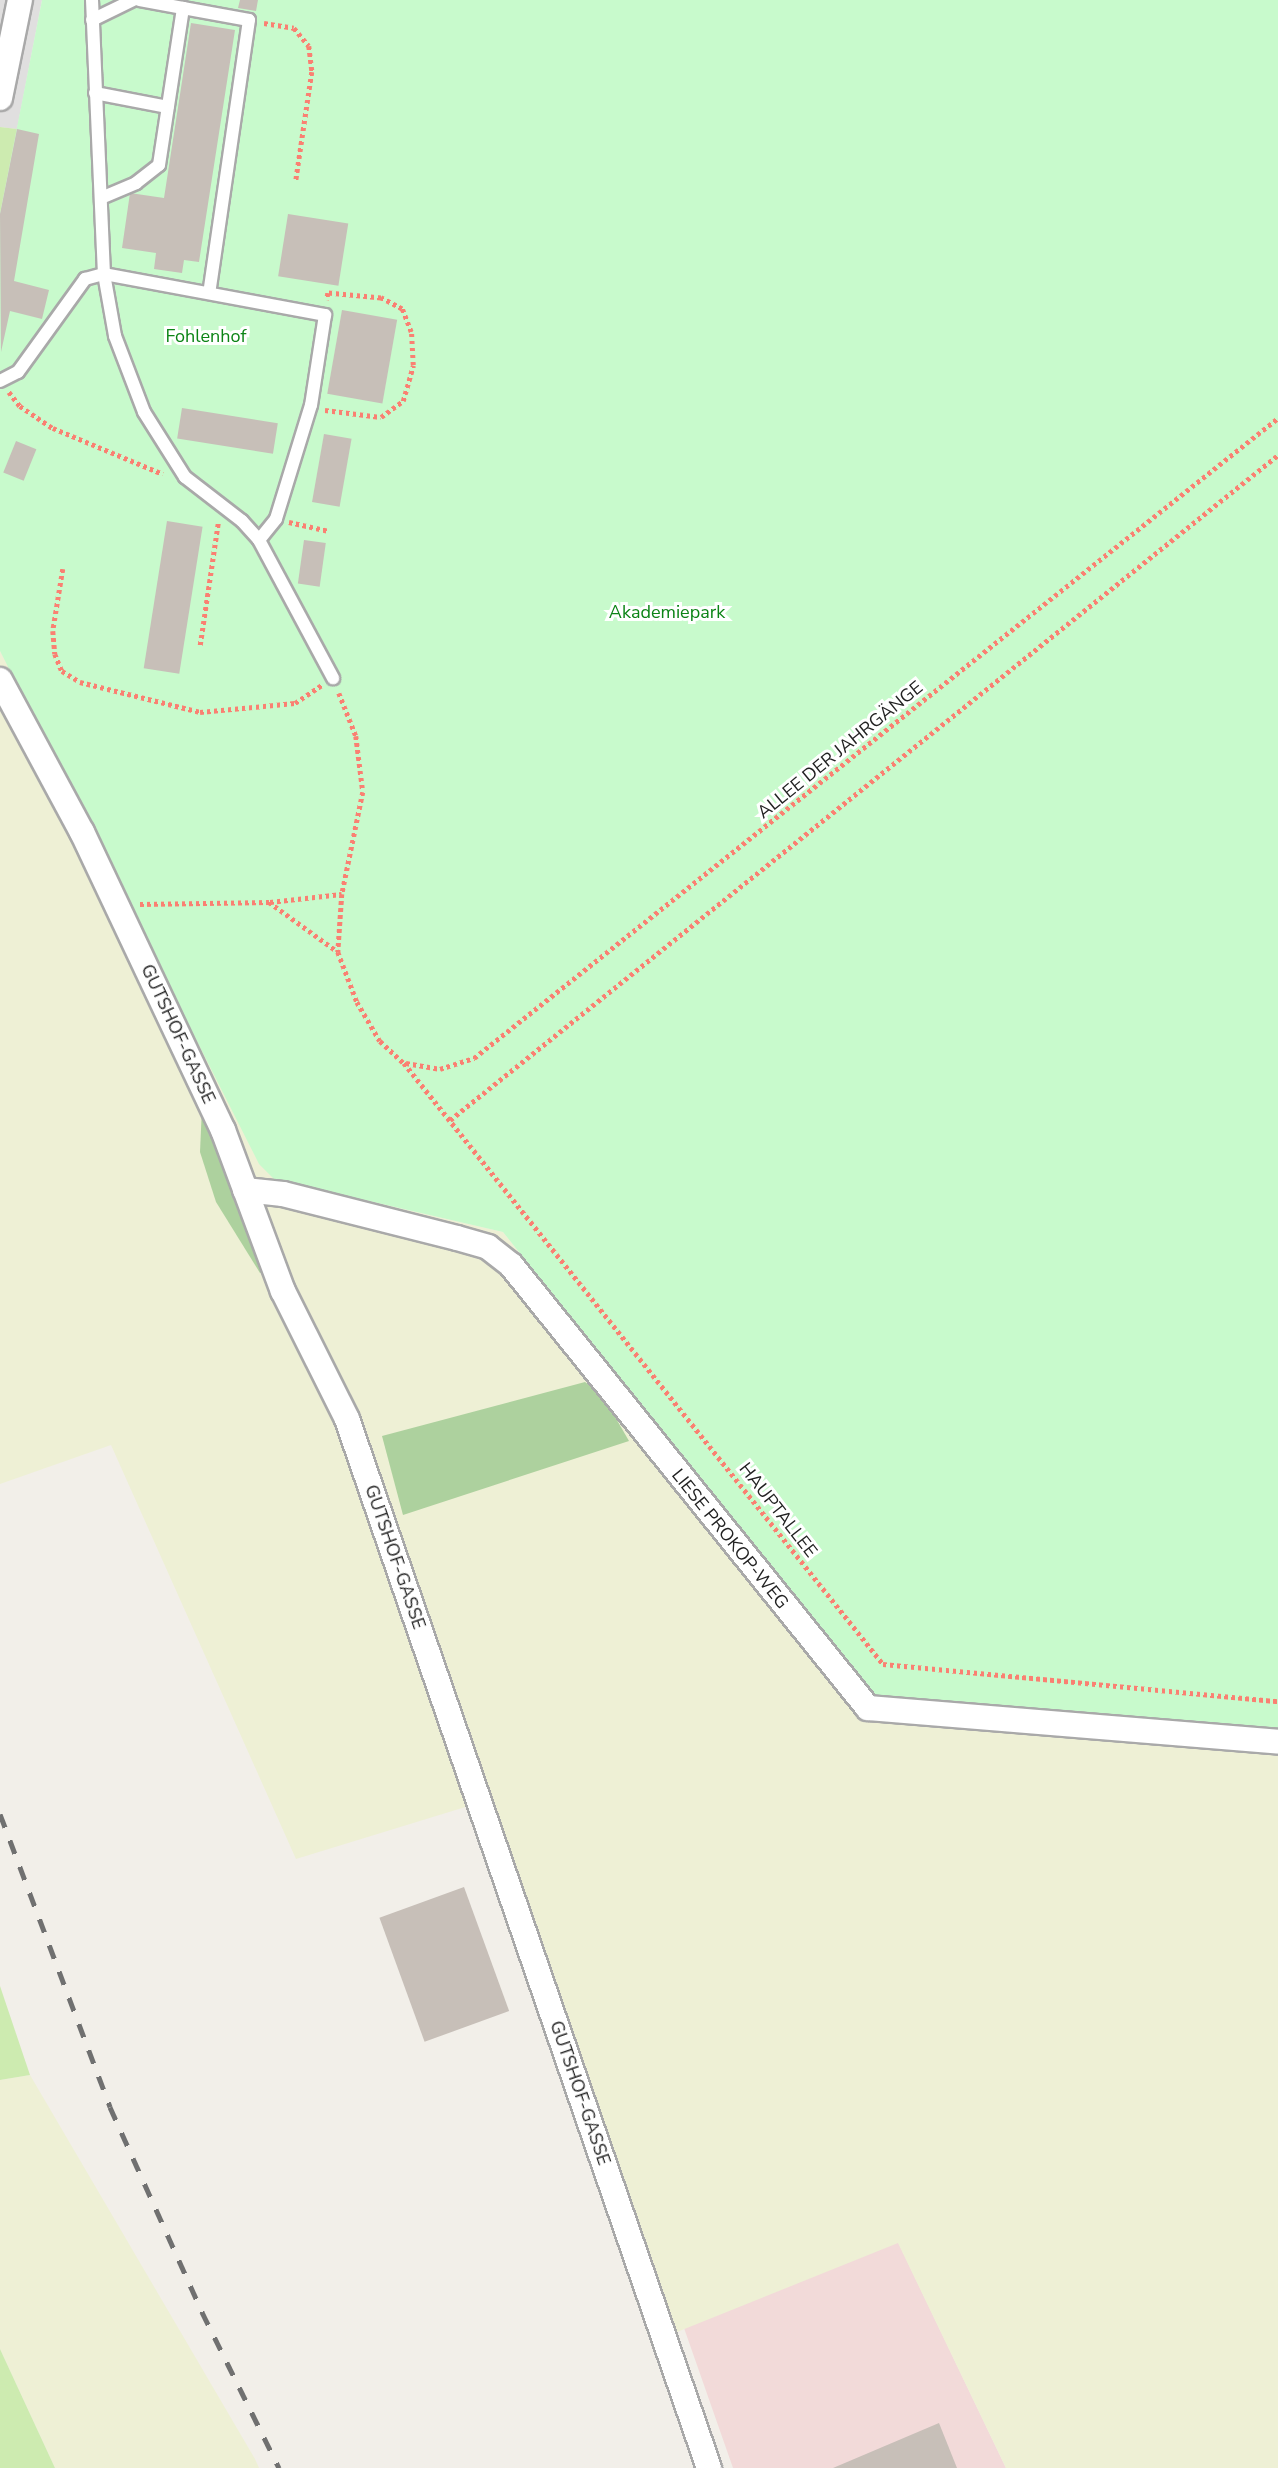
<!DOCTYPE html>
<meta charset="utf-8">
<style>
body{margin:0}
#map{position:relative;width:1278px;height:2468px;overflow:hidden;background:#f2efe9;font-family:"Nunito Sans",sans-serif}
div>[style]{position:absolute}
.residential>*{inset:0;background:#e0dfdf}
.commercial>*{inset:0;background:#f2dad9}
.farmland>*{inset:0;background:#eef0d5}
.grass>*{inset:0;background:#cdebb0}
.forest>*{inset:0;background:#add19e}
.park>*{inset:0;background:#c8facc}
.building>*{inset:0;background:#c7bfb8;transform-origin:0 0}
.path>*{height:4.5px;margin-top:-2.25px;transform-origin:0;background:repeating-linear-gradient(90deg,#fa8072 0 3.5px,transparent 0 7px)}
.roads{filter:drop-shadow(2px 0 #a9a9a9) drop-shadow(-2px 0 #a9a9a9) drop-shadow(0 2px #a9a9a9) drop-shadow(0 -2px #a9a9a9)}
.service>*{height:12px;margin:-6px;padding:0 6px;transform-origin:6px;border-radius:6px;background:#fff}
.minor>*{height:24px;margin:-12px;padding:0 12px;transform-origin:12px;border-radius:12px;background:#fff}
.rail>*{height:5px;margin-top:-2.5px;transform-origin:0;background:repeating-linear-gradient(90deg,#707070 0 14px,transparent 0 28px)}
span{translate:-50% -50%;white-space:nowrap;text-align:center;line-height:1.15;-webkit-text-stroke:6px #fff;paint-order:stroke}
.park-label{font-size:18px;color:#0c8416}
.street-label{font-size:18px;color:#222}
</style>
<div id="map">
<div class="residential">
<div style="clip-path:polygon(0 0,42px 0,17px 129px,0 127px)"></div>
</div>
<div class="commercial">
<div style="clip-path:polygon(898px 2242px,1006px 2468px,733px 2468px,684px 2328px)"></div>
</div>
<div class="farmland">
<div style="clip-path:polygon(0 651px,274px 1179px,503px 1232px,870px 1695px,1278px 1728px,1278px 2468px,1006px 2468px,898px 2243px,672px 2334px,485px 1801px,296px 1859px,111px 1445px,0 1484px)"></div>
<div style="clip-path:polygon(30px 2075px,255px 2459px,259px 2468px,55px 2468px,0 2349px,0 2080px)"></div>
</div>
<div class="grass">
<div style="clip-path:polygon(0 127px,17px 129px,0 214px)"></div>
<div style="clip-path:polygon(0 1986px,30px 2075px,0 2080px)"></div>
<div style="clip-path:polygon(0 2349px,55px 2468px,0 2468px)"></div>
</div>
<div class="forest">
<div style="clip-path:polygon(202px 1107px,267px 1271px,260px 1273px,216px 1202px,200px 1152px)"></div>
<div style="clip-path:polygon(585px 1382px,603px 1396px,629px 1441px,403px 1515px,382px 1436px)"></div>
</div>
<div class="park">
<div style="clip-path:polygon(42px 0,1278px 0,1278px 1728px,870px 1695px,503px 1232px,274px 1179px,259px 1164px,0 651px,0 214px)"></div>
</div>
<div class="building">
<div style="clip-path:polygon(240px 0,258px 0,256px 11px,238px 8px)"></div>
<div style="clip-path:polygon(191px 23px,235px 30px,199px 262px,184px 260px,182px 273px,154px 269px,156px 253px,122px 248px,130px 193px,164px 198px)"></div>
<div style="clip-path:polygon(17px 129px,39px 134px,14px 281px,49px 290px,42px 319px,10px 311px,1px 352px,0 214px)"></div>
<div style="left:288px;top:214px;width:61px;height:63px;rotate:9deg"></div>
<div style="left:342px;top:310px;width:56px;height:85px;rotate:10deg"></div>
<div style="left:182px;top:408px;width:97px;height:31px;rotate:9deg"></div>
<div style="left:324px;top:434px;width:28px;height:69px;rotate:10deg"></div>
<div style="left:16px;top:441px;width:22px;height:34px;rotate:22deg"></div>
<div style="left:167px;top:521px;width:36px;height:149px;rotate:9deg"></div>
<div style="left:304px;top:540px;width:22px;height:44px;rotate:8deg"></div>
<div style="left:464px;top:1887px;width:132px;height:90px;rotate:70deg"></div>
<div style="clip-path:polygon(939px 2423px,957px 2468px,833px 2468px)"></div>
</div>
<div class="path">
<div style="left:264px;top:23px;width:30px;rotate:9deg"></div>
<div style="left:294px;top:28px;width:23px;rotate:50deg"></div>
<div style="left:309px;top:46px;width:26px;rotate:83deg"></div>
<div style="left:312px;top:72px;width:110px;rotate:98.4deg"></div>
<div style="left:9px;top:392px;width:18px;rotate:52deg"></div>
<div style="left:20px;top:406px;width:40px;rotate:34deg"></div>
<div style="left:53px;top:428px;width:119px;rotate:22.7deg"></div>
<div style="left:325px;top:410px;width:56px;rotate:7.1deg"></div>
<div style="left:381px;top:417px;width:27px;rotate:-36deg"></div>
<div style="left:403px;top:401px;width:37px;rotate:-74deg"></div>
<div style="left:413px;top:365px;width:33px;rotate:-93deg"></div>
<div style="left:411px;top:332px;width:25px;rotate:-111deg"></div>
<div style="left:402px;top:309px;width:24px;rotate:-152deg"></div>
<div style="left:381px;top:298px;width:53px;rotate:-174.6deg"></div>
<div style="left:328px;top:293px;width:7px;rotate:98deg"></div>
<div style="left:289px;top:522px;width:41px;rotate:12.7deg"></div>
<div style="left:63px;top:569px;width:63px;rotate:99.2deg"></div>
<div style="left:53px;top:631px;width:23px;rotate:85deg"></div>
<div style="left:55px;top:654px;width:18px;rotate:68deg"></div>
<div style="left:62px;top:671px;width:21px;rotate:31deg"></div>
<div style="left:80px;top:682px;width:124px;rotate:14deg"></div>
<div style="left:200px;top:712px;width:95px;rotate:-5.4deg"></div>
<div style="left:295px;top:703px;width:32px;rotate:-34deg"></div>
<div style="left:200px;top:645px;width:123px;rotate:-81.6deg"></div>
<div style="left:339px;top:693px;width:46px;rotate:68.4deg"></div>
<div style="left:356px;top:736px;width:56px;rotate:82.9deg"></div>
<div style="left:363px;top:792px;width:104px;rotate:101.6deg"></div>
<div style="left:342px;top:894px;width:58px;rotate:93.9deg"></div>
<div style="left:338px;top:952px;width:53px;rotate:69.2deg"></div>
<div style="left:357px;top:1002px;width:45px;rotate:59.5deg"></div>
<div style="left:380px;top:1041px;width:33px;rotate:43deg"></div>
<div style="left:404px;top:1063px;width:769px;rotate:51.44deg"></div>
<div style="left:883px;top:1664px;width:397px;rotate:5.4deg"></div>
<div style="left:270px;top:902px;width:72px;rotate:-6.3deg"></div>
<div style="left:140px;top:904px;width:129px;rotate:-0.9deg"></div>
<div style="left:269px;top:902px;width:85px;rotate:35.9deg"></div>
<div style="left:406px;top:1063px;width:35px;rotate:10deg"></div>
<div style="left:440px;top:1069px;width:36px;rotate:-18deg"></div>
<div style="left:474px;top:1058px;width:1028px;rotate:-38.52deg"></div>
<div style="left:450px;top:1120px;width:1062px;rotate:-38.77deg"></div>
</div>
<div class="roads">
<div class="service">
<div style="left:92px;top:0;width:274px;rotate:87.5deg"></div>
<div style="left:104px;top:274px;width:63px;rotate:79.9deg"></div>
<div style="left:115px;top:336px;width:81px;rotate:69.1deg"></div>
<div style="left:144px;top:412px;width:77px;rotate:57.8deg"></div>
<div style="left:185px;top:477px;width:72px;rotate:37.7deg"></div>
<div style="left:242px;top:521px;width:25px;rotate:48deg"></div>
<div style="left:259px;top:540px;width:157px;rotate:61.8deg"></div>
<div style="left:183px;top:8px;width:67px;rotate:10.3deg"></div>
<div style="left:249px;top:20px;width:276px;rotate:98.3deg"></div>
<div style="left:92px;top:20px;width:46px;rotate:-26deg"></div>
<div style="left:95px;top:93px;width:74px;rotate:10.9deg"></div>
<div style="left:101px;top:198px;width:38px;rotate:-23deg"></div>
<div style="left:136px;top:183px;width:29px;rotate:-38deg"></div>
<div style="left:159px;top:165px;width:159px;rotate:-81.3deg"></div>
<div style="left:183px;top:8px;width:44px;rotate:-169.5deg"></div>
<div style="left:0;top:381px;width:20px;rotate:-27deg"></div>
<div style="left:18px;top:372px;width:115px;rotate:-54.2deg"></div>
<div style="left:85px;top:279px;width:20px;rotate:-15deg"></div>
<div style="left:104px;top:274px;width:225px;rotate:10.5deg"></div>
<div style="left:325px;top:315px;width:91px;rotate:98.8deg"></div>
<div style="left:311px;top:405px;width:119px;rotate:107.1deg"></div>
<div style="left:276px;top:519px;width:27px;rotate:129deg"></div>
</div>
<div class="minor">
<div style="left:0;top:98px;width:100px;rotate:-78.5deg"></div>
<div style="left:0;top:680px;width:173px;rotate:61.7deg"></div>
<div style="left:82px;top:832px;width:330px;rotate:64.7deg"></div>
<div style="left:223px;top:1130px;width:172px;rotate:69.6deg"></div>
<div style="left:283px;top:1291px;width:143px;rotate:63.4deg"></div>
<div style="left:347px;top:1419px;width:1110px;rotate:70.96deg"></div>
<div style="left:245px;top:1190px;width:38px;rotate:6deg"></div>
<div style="left:283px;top:1194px;width:179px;rotate:14.2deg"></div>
<div style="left:457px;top:1238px;width:32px;rotate:16deg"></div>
<div style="left:488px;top:1247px;width:29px;rotate:38deg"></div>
<div style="left:511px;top:1265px;width:569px;rotate:51.14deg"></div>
<div style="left:868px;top:1708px;width:411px;rotate:4.7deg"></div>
</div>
</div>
<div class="rail">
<div style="left:0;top:1814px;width:313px;rotate:69.4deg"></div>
<div style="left:110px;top:2107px;width:225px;rotate:65.8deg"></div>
<div style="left:202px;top:2312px;width:174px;rotate:63.7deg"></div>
</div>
<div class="park-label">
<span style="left:206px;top:336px">Fohlenhof</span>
<span style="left:667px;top:612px">Akademiepark</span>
</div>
<div class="street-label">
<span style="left:840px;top:750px;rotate:-39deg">ALLEE DER JAHRGÄNGE</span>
<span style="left:178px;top:1034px;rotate:65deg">GUTSHOF-GASSE</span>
<span style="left:778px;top:1510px;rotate:52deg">HAUPTALLEE</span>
<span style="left:730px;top:1539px;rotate:51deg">LIESE PROKOP-WEG</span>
<span style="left:395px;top:1557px;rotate:71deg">GUTSHOF-GASSE</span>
<span style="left:580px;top:2093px;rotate:71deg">GUTSHOF-GASSE</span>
</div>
</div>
